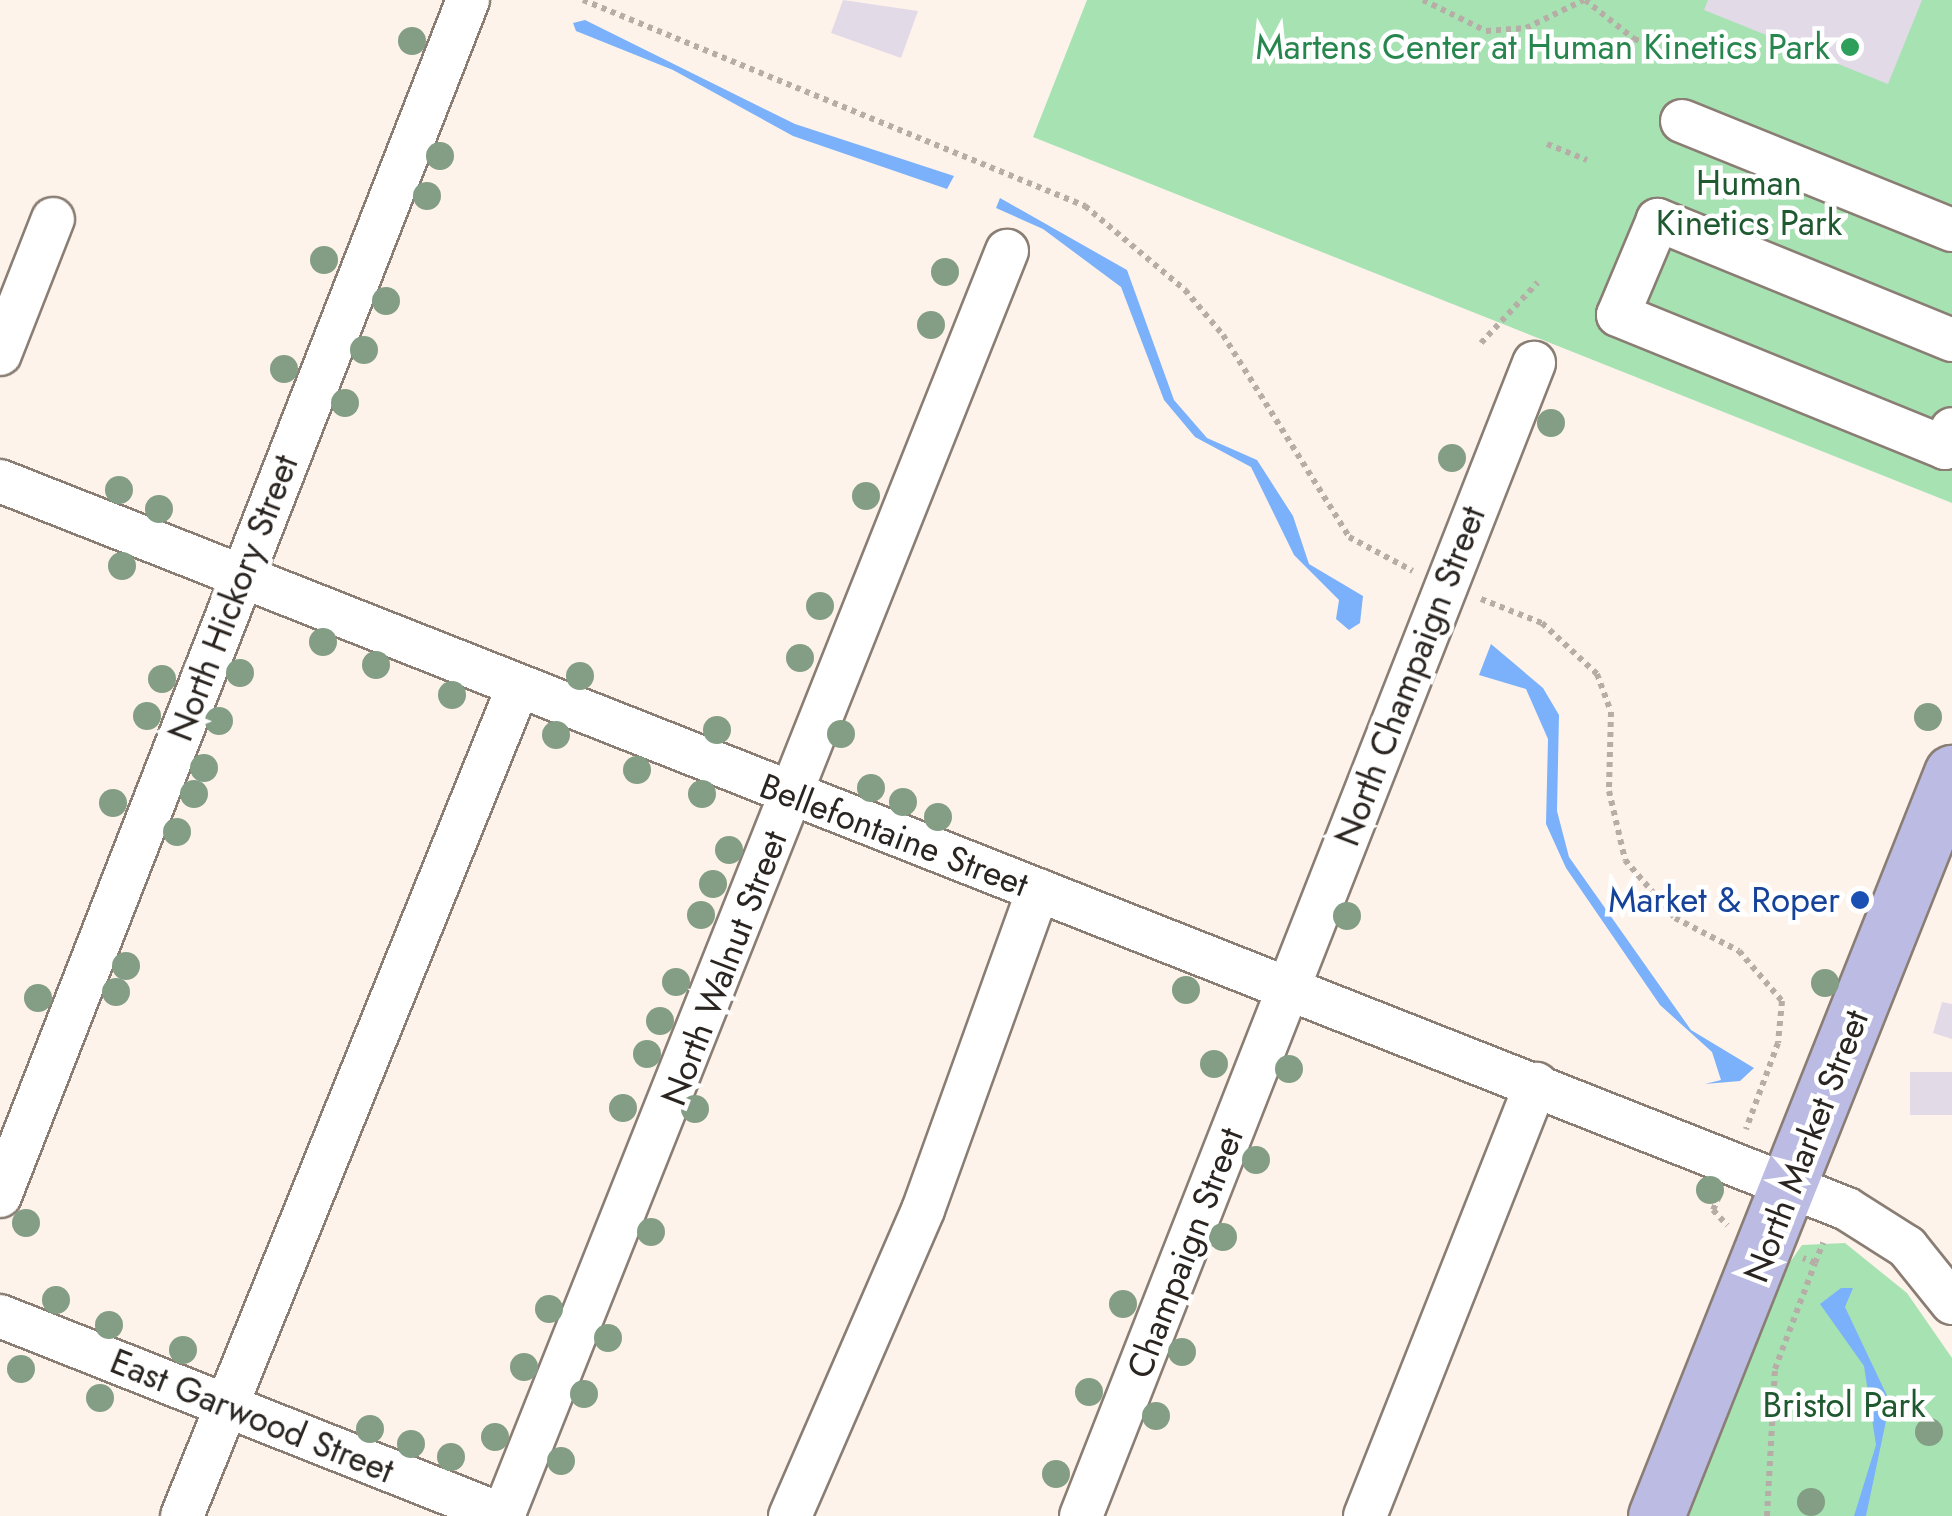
<!DOCTYPE html>
<style>
body{margin:0}
#map{position:relative;width:1952px;height:1516px;overflow:hidden;background:#fef3ea;font-family:Jost,sans-serif}
div>[style]{position:absolute}
.green>*{inset:0;background:#a7e2b3}
.water>*{inset:0;background:#7ab1fa}
.building>*{inset:0;background:#e3dae8;transform-origin:0 0}
.path>*{height:6px;margin-top:-3px;transform-origin:0;background:repeating-linear-gradient(90deg,#b6ada6 0 5px,transparent 0 10px)}
.roads{filter:drop-shadow(2px 0 #8a7e74) drop-shadow(-2px 0 #8a7e74) drop-shadow(0 2px #8a7e74) drop-shadow(0 -2px #8a7e74)}
.minor>*{height:42px;margin:-21px;padding:0 21px;transform-origin:21px;border-radius:21px;background:#fff}
.major>*{height:55px;margin:-27.5px;padding:0 27.5px;transform-origin:27.5px;border-radius:27.5px;background:#bbbbe4}
.trees>*{width:28px;height:28px;margin:-14px;border-radius:50%;background:#839e84}
.dots>*{width:28px;height:28px;translate:-50% -50%;box-sizing:border-box;border:5px solid #fff;border-radius:50%}
span{translate:-50% -50%;white-space:nowrap;text-align:center;line-height:1.15;-webkit-text-stroke:9px #fff;paint-order:stroke}
.leisure-label{font-size:35px;color:#27864d}
.right{translate:-100% -50%;text-align:right}
.park-label{font-size:35px;color:#1f5930}
.street-label{font-size:35px;color:#2a2521}
.transit-label{font-size:35px;color:#164399}
</style>
<div id="map">
<div class="green">
<div style="clip-path:polygon(1087px 0,1952px 0,1952px 503px,1033px 137px)"></div>
<div style="clip-path:polygon(1845px 1243px,1907px 1293px,1952px 1358px,1952px 1516px,1686px 1516px,1783px 1272px,1802px 1245px)"></div>
</div>
<div class="water">
<div style="clip-path:polygon(585px 20px,795px 124px,954px 176px,947px 189px,793px 136px,673px 70px,576px 31px,573px 23px)"></div>
<div style="clip-path:polygon(1000px 198px,1127px 270px,1174px 400px,1207px 438px,1257px 460px,1293px 516px,1309px 564px,1363px 596px,1360px 623px,1349px 630px,1336px 619px,1339px 600px,1294px 555px,1251px 467px,1195px 437px,1164px 400px,1121px 287px,1043px 229px,996px 208px)"></div>
<div style="clip-path:polygon(1491px 644px,1543px 688px,1559px 715px,1557px 811px,1569px 857px,1691px 1030px,1754px 1068px,1740px 1081px,1705px 1084px,1721px 1080px,1712px 1052px,1660px 1005px,1566px 868px,1546px 824px,1548px 739px,1526px 689px,1479px 675px)"></div>
<div style="clip-path:polygon(1841px 1288px,1853px 1288px,1845px 1307px,1890px 1402px,1866px 1516px,1854px 1516px,1876px 1445px,1864px 1366px,1820px 1304px)"></div>
</div>
<div class="building">
<div style="clip-path:polygon(843px 0,918px 11px,901px 58px,831px 33px)"></div>
<div style="clip-path:polygon(1708px 0,1922px 0,1888px 84px,1704px 10px)"></div>
<div style="clip-path:polygon(1942px 1002px,1952px 1004px,1952px 1039px,1933px 1033px)"></div>
<div style="left:1910px;top:1072px;width:42px;height:43px"></div>
</div>
<div class="path">
<div style="left:583px;top:0;width:543px;rotate:22.31deg"></div>
<div style="left:1085px;top:206px;width:131px;rotate:40deg"></div>
<div style="left:1185px;top:290px;width:59px;rotate:49.8deg"></div>
<div style="left:1223px;top:335px;width:238px;rotate:58deg"></div>
<div style="left:1349px;top:537px;width:72px;rotate:28deg"></div>
<div style="left:1423px;top:0;width:70px;rotate:26.2deg"></div>
<div style="left:1486px;top:31px;width:40px;rotate:-4.3deg"></div>
<div style="left:1526px;top:28px;width:64px;rotate:-25.8deg"></div>
<div style="left:1585px;top:0;width:63px;rotate:38.5deg"></div>
<div style="left:1634px;top:39px;width:39px;rotate:17deg"></div>
<div style="left:1547px;top:144px;width:43px;rotate:21.8deg"></div>
<div style="left:1481px;top:343px;width:83px;rotate:-46.9deg"></div>
<div style="left:1481px;top:599px;width:66px;rotate:21.5deg"></div>
<div style="left:1542px;top:623px;width:75px;rotate:42.8deg"></div>
<div style="left:1597px;top:674px;width:40px;rotate:69.8deg"></div>
<div style="left:1611px;top:712px;width:79px;rotate:91.5deg"></div>
<div style="left:1609px;top:791px;width:71px;rotate:76.9deg"></div>
<div style="left:1625px;top:860px;width:77px;rotate:49.2deg"></div>
<div style="left:1675px;top:918px;width:72px;rotate:27.3deg"></div>
<div style="left:1739px;top:951px;width:66px;rotate:49.3deg"></div>
<div style="left:1782px;top:1001px;width:42px;rotate:95.4deg"></div>
<div style="left:1778px;top:1043px;width:92px;rotate:110.4deg"></div>
<div style="left:1719px;top:1196px;width:15px;rotate:113deg"></div>
<div style="left:1713px;top:1210px;width:21px;rotate:47deg"></div>
<div style="left:1815px;top:1263px;width:22px;rotate:-68deg"></div>
<div style="left:1767px;top:1516px;width:147px;rotate:-86.9deg"></div>
<div style="left:1775px;top:1369px;width:113px;rotate:-69.3deg"></div>
<div style="left:1815px;top:1263px;width:13px;rotate:-157deg"></div>
</div>
<div class="roads">
<div class="minor">
<div style="left:1682px;top:121px;width:291px;rotate:22deg"></div>
<div style="left:1952px;top:340px;width:318px;rotate:-157.8deg"></div>
<div style="left:1658px;top:220px;width:103px;rotate:112.8deg"></div>
<div style="left:1618px;top:315px;width:353px;rotate:22.1deg"></div>
<div style="left:1945px;top:448px;width:20px;rotate:-70deg"></div>
<div style="left:0;top:354px;width:145px;rotate:-68.6deg"></div>
<div style="left:0;top:481px;width:1985px;rotate:21.51deg"></div>
<div style="left:1847px;top:1209px;width:71px;rotate:32.3deg"></div>
<div style="left:1907px;top:1247px;width:72px;rotate:51.2deg"></div>
<div style="left:0;top:1196px;width:1284px;rotate:-68.63deg"></div>
<div style="left:0;top:1316px;width:543px;rotate:21.61deg"></div>
<div style="left:182px;top:1516px;width:895px;rotate:-67.94deg"></div>
<div style="left:503px;top:1516px;width:1362px;rotate:-68.28deg"></div>
<div style="left:790px;top:1516px;width:334px;rotate:-66.5deg"></div>
<div style="left:923px;top:1210px;width:340px;rotate:-70.2deg"></div>
<div style="left:1081px;top:1516px;width:1239px;rotate:-68.55deg"></div>
<div style="left:1365px;top:1516px;width:465px;rotate:-68.4deg"></div>
</div>
<div class="major">
<div style="left:1656px;top:1516px;width:800px;rotate:-68.28deg"></div>
</div>
</div>
<div class="trees">
<div style="left:412px;top:41px"></div>
<div style="left:440px;top:156px"></div>
<div style="left:427px;top:196px"></div>
<div style="left:324px;top:260px"></div>
<div style="left:945px;top:272px"></div>
<div style="left:386px;top:301px"></div>
<div style="left:931px;top:325px"></div>
<div style="left:364px;top:350px"></div>
<div style="left:284px;top:369px"></div>
<div style="left:345px;top:403px"></div>
<div style="left:1551px;top:423px"></div>
<div style="left:1452px;top:458px"></div>
<div style="left:119px;top:490px"></div>
<div style="left:866px;top:496px"></div>
<div style="left:159px;top:509px"></div>
<div style="left:122px;top:566px"></div>
<div style="left:820px;top:606px"></div>
<div style="left:323px;top:642px"></div>
<div style="left:800px;top:658px"></div>
<div style="left:376px;top:665px"></div>
<div style="left:240px;top:673px"></div>
<div style="left:580px;top:676px"></div>
<div style="left:162px;top:679px"></div>
<div style="left:452px;top:695px"></div>
<div style="left:147px;top:716px"></div>
<div style="left:1928px;top:717px"></div>
<div style="left:219px;top:721px"></div>
<div style="left:717px;top:730px"></div>
<div style="left:841px;top:734px"></div>
<div style="left:556px;top:735px"></div>
<div style="left:204px;top:768px"></div>
<div style="left:637px;top:770px"></div>
<div style="left:871px;top:788px"></div>
<div style="left:194px;top:794px"></div>
<div style="left:702px;top:794px"></div>
<div style="left:903px;top:802px"></div>
<div style="left:113px;top:803px"></div>
<div style="left:938px;top:817px"></div>
<div style="left:177px;top:832px"></div>
<div style="left:729px;top:850px"></div>
<div style="left:713px;top:884px"></div>
<div style="left:701px;top:915px"></div>
<div style="left:1347px;top:916px"></div>
<div style="left:126px;top:966px"></div>
<div style="left:676px;top:982px"></div>
<div style="left:1825px;top:983px"></div>
<div style="left:1186px;top:990px"></div>
<div style="left:116px;top:992px"></div>
<div style="left:38px;top:998px"></div>
<div style="left:660px;top:1021px"></div>
<div style="left:647px;top:1054px"></div>
<div style="left:1214px;top:1064px"></div>
<div style="left:1289px;top:1069px"></div>
<div style="left:623px;top:1108px"></div>
<div style="left:695px;top:1109px"></div>
<div style="left:1256px;top:1160px"></div>
<div style="left:1710px;top:1190px"></div>
<div style="left:26px;top:1223px"></div>
<div style="left:651px;top:1232px"></div>
<div style="left:1223px;top:1237px"></div>
<div style="left:56px;top:1300px"></div>
<div style="left:1123px;top:1304px"></div>
<div style="left:549px;top:1309px"></div>
<div style="left:109px;top:1325px"></div>
<div style="left:608px;top:1338px"></div>
<div style="left:183px;top:1350px"></div>
<div style="left:1182px;top:1352px"></div>
<div style="left:524px;top:1367px"></div>
<div style="left:21px;top:1369px"></div>
<div style="left:1089px;top:1392px"></div>
<div style="left:584px;top:1394px"></div>
<div style="left:100px;top:1398px"></div>
<div style="left:1156px;top:1416px"></div>
<div style="left:370px;top:1429px"></div>
<div style="left:1929px;top:1432px"></div>
<div style="left:495px;top:1437px"></div>
<div style="left:411px;top:1444px"></div>
<div style="left:451px;top:1457px"></div>
<div style="left:561px;top:1461px"></div>
<div style="left:1056px;top:1474px"></div>
<div style="left:1811px;top:1502px"></div>
</div>
<div class="dots">
<div style="left:1850px;top:47px;background:#2e9e5b"></div>
<div style="left:1860px;top:900px;background:#1a4fb4"></div>
</div>
<div class="leisure-label">
<span class="right" style="left:1830px;top:47px">Martens Center at Human Kinetics Park</span>
</div>
<div class="park-label">
<span style="left:1749px;top:203px">Human<br>Kinetics Park</span>
<span style="left:1844px;top:1405px">Bristol Park</span>
</div>
<div class="street-label">
<span style="left:233px;top:598px;rotate:-69deg">North Hickory Street</span>
<span style="left:1410px;top:676px;rotate:-69deg">North Champaign Street</span>
<span style="left:894px;top:835px;rotate:21deg">Bellefontaine Street</span>
<span style="left:724px;top:968px;rotate:-69deg">North Walnut Street</span>
<span style="left:1806px;top:1146px;rotate:-69deg">North Market Street</span>
<span style="left:1185px;top:1253px;rotate:-69deg">Champaign Street</span>
<span style="left:252px;top:1416px;rotate:22deg">East Garwood Street</span>
</div>
<div class="transit-label">
<span class="right" style="left:1840px;top:900px">Market &amp; Roper</span>
</div>
</div>
